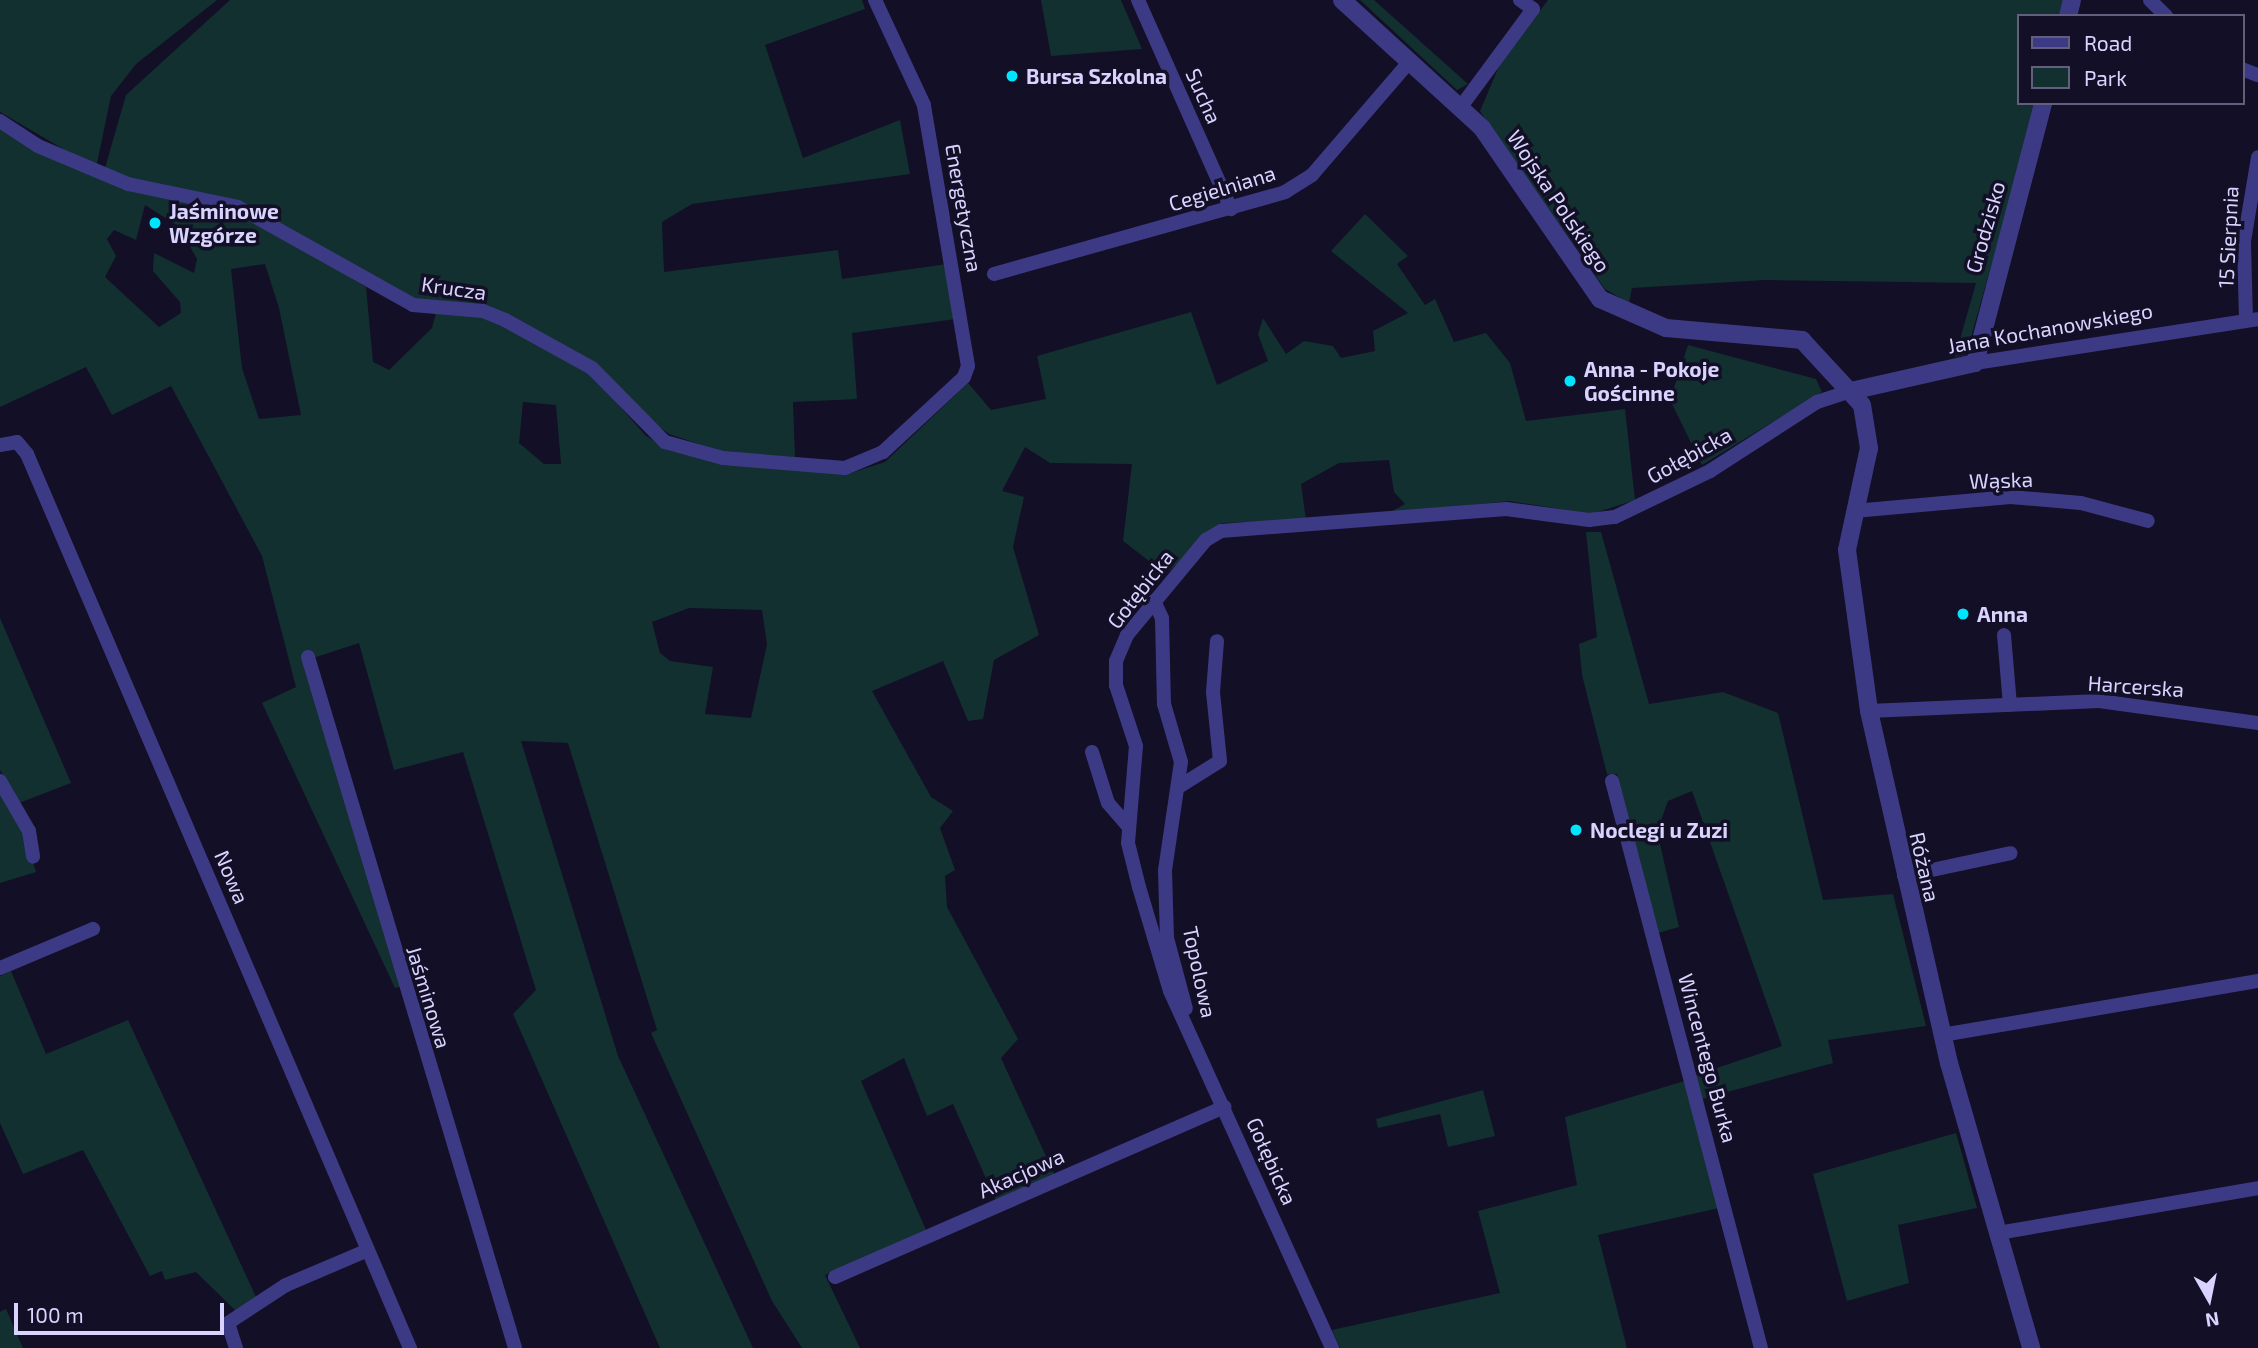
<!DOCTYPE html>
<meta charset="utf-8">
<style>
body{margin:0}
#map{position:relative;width:2258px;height:1348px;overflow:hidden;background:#130f26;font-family:"Exo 2",sans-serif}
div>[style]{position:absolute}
.green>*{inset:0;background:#12302f}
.minor>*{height:14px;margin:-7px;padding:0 7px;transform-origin:7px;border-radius:7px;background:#3d3a85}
.tertiary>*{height:18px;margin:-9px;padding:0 9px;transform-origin:9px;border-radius:9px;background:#3d3a85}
.dots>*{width:19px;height:19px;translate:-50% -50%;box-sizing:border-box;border:4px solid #130f26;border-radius:50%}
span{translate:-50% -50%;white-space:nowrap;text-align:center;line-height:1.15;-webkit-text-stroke:7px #130f26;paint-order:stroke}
.poi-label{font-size:21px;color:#d9d4ff;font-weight:700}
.left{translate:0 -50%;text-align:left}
.street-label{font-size:21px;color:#d9d4ff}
.legend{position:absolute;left:2017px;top:14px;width:228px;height:91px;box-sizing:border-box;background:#130f26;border:2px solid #625e7d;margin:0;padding:9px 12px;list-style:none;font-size:21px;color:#d9d4ff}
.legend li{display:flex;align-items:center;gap:14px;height:35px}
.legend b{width:35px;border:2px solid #625e7d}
.north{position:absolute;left:2174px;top:1264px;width:70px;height:70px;-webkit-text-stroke:5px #130f26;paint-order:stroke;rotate:171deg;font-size:19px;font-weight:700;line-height:28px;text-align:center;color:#d9d4ff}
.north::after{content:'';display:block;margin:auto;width:24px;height:32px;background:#d9d4ff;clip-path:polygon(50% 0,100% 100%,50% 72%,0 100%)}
.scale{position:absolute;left:14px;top:1303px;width:210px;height:32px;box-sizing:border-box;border:4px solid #d9d4ff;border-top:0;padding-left:9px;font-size:21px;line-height:24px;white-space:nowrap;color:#d9d4ff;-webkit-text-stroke:5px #130f26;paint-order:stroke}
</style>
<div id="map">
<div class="green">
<div style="clip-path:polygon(0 0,217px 0,136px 64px,111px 96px,96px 168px,0 112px)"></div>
<div style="clip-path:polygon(230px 0,862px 0,865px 9px,765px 45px,803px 158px,900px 120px,910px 174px,692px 204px,662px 222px,664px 272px,838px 250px,842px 279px,947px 264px,956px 319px,852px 333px,857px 399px,793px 402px,795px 457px,726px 453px,669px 434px,525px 325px,423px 305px,246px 206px,147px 187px,105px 168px,126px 95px)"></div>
<div style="clip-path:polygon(1041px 0,1121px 0,1142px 49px,1051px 56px)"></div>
<div style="clip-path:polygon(1360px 0,1374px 0,1468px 84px,1457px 90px)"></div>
<div style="clip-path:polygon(1548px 0,2066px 0,2061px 16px,2018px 16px,2018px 103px,2037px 103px,1966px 355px,1955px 357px,1976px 283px,1765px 280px,1632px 288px,1629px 303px,1605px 289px,1480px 111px,1500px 64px)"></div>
<div style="clip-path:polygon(evenodd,0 125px,102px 179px,249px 217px,366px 287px,373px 362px,389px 370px,432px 328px,436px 313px,484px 314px,588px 370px,645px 435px,668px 450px,723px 464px,851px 473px,885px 462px,968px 383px,991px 410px,1046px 399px,1037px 356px,1191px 312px,1217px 385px,1268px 361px,1258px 334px,1263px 318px,1286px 354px,1304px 341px,1333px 346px,1341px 358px,1375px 351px,1373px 331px,1408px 313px,1331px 251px,1365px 214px,1408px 256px,1397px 264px,1425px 305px,1435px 299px,1454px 342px,1486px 333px,1510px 363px,1526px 421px,1625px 409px,1635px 500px,1592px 514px,1509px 501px,1387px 514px,1405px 504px,1394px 492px,1389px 460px,1339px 463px,1301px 484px,1306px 520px,1222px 523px,1166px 574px,1123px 541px,1132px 464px,1050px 463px,1025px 447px,1002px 491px,1024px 497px,1013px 547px,1039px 635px,994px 660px,983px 719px,968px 721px,943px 661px,872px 691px,931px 797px,953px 811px,940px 828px,955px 870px,945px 876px,947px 907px,1018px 1039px,1001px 1058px,1055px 1176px,996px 1201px,953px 1104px,927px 1116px,904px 1058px,861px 1081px,926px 1230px,825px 1275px,860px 1348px,802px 1348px,772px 1301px,651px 1033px,657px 1030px,568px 743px,521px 741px,618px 1056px,753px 1348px,660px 1348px,513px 1014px,536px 990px,463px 752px,394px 770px,359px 643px,313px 658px,408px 985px,395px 988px,262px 703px,296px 687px,262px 556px,171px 386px,112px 415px,86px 367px,0 407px,0 125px,145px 205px,178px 226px,197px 259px,194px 273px,154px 253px,153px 271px,180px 302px,181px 313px,159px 327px,105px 277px,116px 256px,107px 239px,114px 230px,136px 240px,145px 205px,0 125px,265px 264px,279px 308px,301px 415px,259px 419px,242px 368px,231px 269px,265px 264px,0 125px,523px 402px,556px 405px,561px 464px,544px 464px,519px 443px,523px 402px,0 125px,689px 608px,762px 610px,767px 644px,751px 718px,705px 714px,713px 667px,670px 661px,660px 653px,652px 622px,689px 608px)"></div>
<div style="clip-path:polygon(1688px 345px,1816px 379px,1822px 392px,1702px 465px,1670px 400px)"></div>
<div style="clip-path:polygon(1586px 532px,1601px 532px,1649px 704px,1723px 692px,1778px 713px,1823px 900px,1893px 894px,1926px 1026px,1828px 1040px,1833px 1063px,1702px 1099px,1696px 1075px,1782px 1046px,1692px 791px,1668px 801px,1657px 831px,1679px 927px,1658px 933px,1617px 774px,1607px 774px,1582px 675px,1579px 644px,1597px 637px)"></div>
<div style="clip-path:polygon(0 618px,71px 783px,19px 803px,0 770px)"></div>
<div style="clip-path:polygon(0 792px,23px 830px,36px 872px,0 883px)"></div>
<div style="clip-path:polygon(11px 971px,46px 1054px,128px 1020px,256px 1297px,236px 1311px,196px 1272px,165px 1280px,162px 1271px,150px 1276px,83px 1150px,23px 1174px,0 1123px,0 976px)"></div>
<div style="clip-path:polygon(1688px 1080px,1719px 1208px,1598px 1235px,1627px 1348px,1340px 1348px,1332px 1330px,1500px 1293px,1478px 1211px,1577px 1185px,1565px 1117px)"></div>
<div style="clip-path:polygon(1483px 1090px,1495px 1136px,1448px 1147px,1440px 1114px,1378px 1128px,1376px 1119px)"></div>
<div style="clip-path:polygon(1956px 1133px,1977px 1208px,1898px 1225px,1909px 1283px,1847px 1301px,1813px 1174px)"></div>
<div style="clip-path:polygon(6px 1309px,23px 1348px,0 1348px,0 1312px)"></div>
</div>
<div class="minor">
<div style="left:1138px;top:0;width:229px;rotate:66deg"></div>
<div style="left:2150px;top:0;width:23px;rotate:45deg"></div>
<div style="left:2242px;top:69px;width:17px;rotate:21deg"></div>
<div style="left:1460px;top:108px;width:123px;rotate:-53.6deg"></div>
<div style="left:1533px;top:9px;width:16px;rotate:-145deg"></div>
<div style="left:0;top:121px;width:45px;rotate:33.3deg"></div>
<div style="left:38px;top:146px;width:98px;rotate:22.9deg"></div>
<div style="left:128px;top:184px;width:112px;rotate:11.8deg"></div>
<div style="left:238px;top:207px;width:201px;rotate:29.2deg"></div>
<div style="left:413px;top:305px;width:70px;rotate:4.9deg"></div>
<div style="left:483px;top:311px;width:24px;rotate:22deg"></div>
<div style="left:505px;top:320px;width:99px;rotate:28.9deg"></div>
<div style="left:592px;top:368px;width:104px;rotate:45.4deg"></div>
<div style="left:665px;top:442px;width:60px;rotate:15.4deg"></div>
<div style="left:723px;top:458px;width:122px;rotate:4.7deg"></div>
<div style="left:845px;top:468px;width:41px;rotate:-22.8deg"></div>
<div style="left:883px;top:452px;width:110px;rotate:-42.8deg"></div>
<div style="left:964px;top:377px;width:12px;rotate:-70deg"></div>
<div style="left:968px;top:366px;width:265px;rotate:-99.6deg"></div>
<div style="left:924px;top:105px;width:116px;rotate:-115deg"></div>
<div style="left:994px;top:274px;width:302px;rotate:-15.7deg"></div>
<div style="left:1285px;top:192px;width:32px;rotate:-32deg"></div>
<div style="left:1312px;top:175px;width:150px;rotate:-49.3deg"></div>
<div style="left:2246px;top:320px;width:79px;rotate:-91.5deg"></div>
<div style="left:2244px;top:241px;width:85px;rotate:-80.5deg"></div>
<div style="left:1975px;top:363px;width:286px;rotate:-8.8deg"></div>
<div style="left:0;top:445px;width:17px;rotate:-10deg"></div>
<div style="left:17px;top:442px;width:16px;rotate:50deg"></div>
<div style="left:27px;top:454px;width:973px;rotate:66.81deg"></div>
<div style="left:1854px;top:511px;width:157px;rotate:-5.1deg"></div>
<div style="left:2010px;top:497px;width:71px;rotate:4.8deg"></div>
<div style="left:2081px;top:503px;width:69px;rotate:15deg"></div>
<div style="left:1154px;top:601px;width:19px;rotate:65deg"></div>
<div style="left:1162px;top:618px;width:86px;rotate:88.7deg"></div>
<div style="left:1164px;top:704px;width:60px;rotate:73.7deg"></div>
<div style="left:1181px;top:762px;width:110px;rotate:98.4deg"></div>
<div style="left:1165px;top:871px;width:67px;rotate:88.3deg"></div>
<div style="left:1167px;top:938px;width:73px;rotate:75deg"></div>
<div style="left:2004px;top:635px;width:70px;rotate:85.1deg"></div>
<div style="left:308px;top:657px;width:721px;rotate:73.32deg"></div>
<div style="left:1869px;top:711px;width:230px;rotate:-2.5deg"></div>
<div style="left:2099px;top:701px;width:161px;rotate:7.9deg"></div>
<div style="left:1092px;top:752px;width:53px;rotate:72.6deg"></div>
<div style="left:1108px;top:803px;width:32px;rotate:49deg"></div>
<div style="left:0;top:781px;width:58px;rotate:59.9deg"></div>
<div style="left:29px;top:831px;width:26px;rotate:81deg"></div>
<div style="left:1612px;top:781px;width:586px;rotate:75.28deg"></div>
<div style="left:1180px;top:786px;width:47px;rotate:-32deg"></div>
<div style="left:1220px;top:761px;width:69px;rotate:-95.8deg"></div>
<div style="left:1213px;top:692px;width:51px;rotate:-85.5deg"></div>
<div style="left:1904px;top:876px;width:109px;rotate:-12.1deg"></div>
<div style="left:0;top:968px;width:101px;rotate:-22.8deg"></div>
<div style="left:1942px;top:1035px;width:321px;rotate:-9.7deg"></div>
<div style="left:1998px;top:1233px;width:264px;rotate:-9.8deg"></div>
<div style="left:835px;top:1277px;width:425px;rotate:-23.6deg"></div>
<div style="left:236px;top:1348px;width:26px;rotate:-108deg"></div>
<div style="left:228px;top:1323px;width:69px;rotate:-33.2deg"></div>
<div style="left:286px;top:1285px;width:89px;rotate:-23.1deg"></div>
<div style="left:1332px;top:1348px;width:392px;rotate:-114.4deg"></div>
<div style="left:1170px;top:991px;width:109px;rotate:-106.6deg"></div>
<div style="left:1139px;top:887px;width:45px;rotate:-104deg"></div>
<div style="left:1128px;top:843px;width:97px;rotate:-85.3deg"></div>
<div style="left:1136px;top:746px;width:64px;rotate:-108.2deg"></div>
<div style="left:1116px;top:685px;width:24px;rotate:-90deg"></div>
<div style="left:1116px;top:661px;width:28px;rotate:-67deg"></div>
<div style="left:1127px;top:635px;width:124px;rotate:-50.3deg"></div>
<div style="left:1206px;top:540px;width:17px;rotate:-31deg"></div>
<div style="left:1221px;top:531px;width:286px;rotate:-4.4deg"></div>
<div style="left:1506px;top:509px;width:84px;rotate:7.5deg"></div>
<div style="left:1589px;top:520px;width:26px;rotate:-7deg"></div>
<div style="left:1615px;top:517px;width:106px;rotate:-25.8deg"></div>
<div style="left:1710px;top:471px;width:127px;rotate:-32.8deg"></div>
<div style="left:1817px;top:402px;width:36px;rotate:-18deg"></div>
</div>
<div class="tertiary">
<div style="left:1342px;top:0;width:190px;rotate:42.4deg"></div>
<div style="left:1482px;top:128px;width:208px;rotate:55.4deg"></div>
<div style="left:1600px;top:299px;width:72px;rotate:23.7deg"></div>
<div style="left:1666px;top:328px;width:137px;rotate:5deg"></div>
<div style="left:1802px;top:340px;width:88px;rotate:47.3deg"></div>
<div style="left:1862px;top:405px;width:44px;rotate:80.8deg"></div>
<div style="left:1869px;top:448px;width:104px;rotate:102.2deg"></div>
<div style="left:1847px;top:550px;width:162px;rotate:82.2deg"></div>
<div style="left:1869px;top:711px;width:361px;rotate:77.2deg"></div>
<div style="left:1949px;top:1063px;width:297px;rotate:73.9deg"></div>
<div style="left:2068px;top:16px;width:16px;rotate:-76deg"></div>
<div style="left:1851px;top:391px;width:127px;rotate:-12.7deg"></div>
<div style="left:1975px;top:363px;width:269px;rotate:-75.3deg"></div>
</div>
<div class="dots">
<div style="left:1012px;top:76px;background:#00e5ff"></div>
<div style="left:155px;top:223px;background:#00e5ff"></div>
<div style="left:1570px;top:381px;background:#00e5ff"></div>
<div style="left:1963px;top:614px;background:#00e5ff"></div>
<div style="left:1576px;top:830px;background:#00e5ff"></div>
</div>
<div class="poi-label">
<span class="left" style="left:1026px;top:76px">Bursa Szkolna</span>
<span class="left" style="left:169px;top:223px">Jaśminowe<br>Wzgórze</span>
<span class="left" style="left:1584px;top:381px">Anna - Pokoje<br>Gościnne</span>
<span class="left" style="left:1977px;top:614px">Anna</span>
<span class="left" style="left:1590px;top:830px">Noclegi u Zuzi</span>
</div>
<div class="street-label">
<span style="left:1204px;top:96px;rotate:66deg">Sucha</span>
<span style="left:1222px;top:188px;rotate:-17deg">Cegielniana</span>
<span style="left:1559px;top:201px;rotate:56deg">Wojska Polskiego</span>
<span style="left:964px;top:208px;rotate:80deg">Energetyczna</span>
<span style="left:1985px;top:227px;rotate:-74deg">Grodzisko</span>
<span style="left:2228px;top:237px;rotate:-87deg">15 Sierpnia</span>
<span style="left:454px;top:288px;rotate:8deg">Krucza</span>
<span style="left:2050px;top:328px;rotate:-10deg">Jana Kochanowskiego</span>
<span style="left:1689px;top:455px;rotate:-29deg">Gołębicka</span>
<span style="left:2001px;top:480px;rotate:-2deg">Wąska</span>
<span style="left:1140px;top:589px;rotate:-52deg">Gołębicka</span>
<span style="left:2136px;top:686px;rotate:4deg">Harcerska</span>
<span style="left:1925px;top:867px;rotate:77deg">Różana</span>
<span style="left:232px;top:877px;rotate:67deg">Nowa</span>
<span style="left:1200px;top:972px;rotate:78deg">Topolowa</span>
<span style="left:429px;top:997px;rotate:73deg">Jaśminowa</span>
<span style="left:1708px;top:1058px;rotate:75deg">Wincentego Burka</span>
<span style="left:1272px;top:1161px;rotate:66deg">Gołębicka</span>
<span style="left:1021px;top:1173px;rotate:-24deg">Akacjowa</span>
</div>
<ul class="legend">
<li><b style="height:9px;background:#3d3a85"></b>Road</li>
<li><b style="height:19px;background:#12302f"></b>Park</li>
</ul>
<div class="north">N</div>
<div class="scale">100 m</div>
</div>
